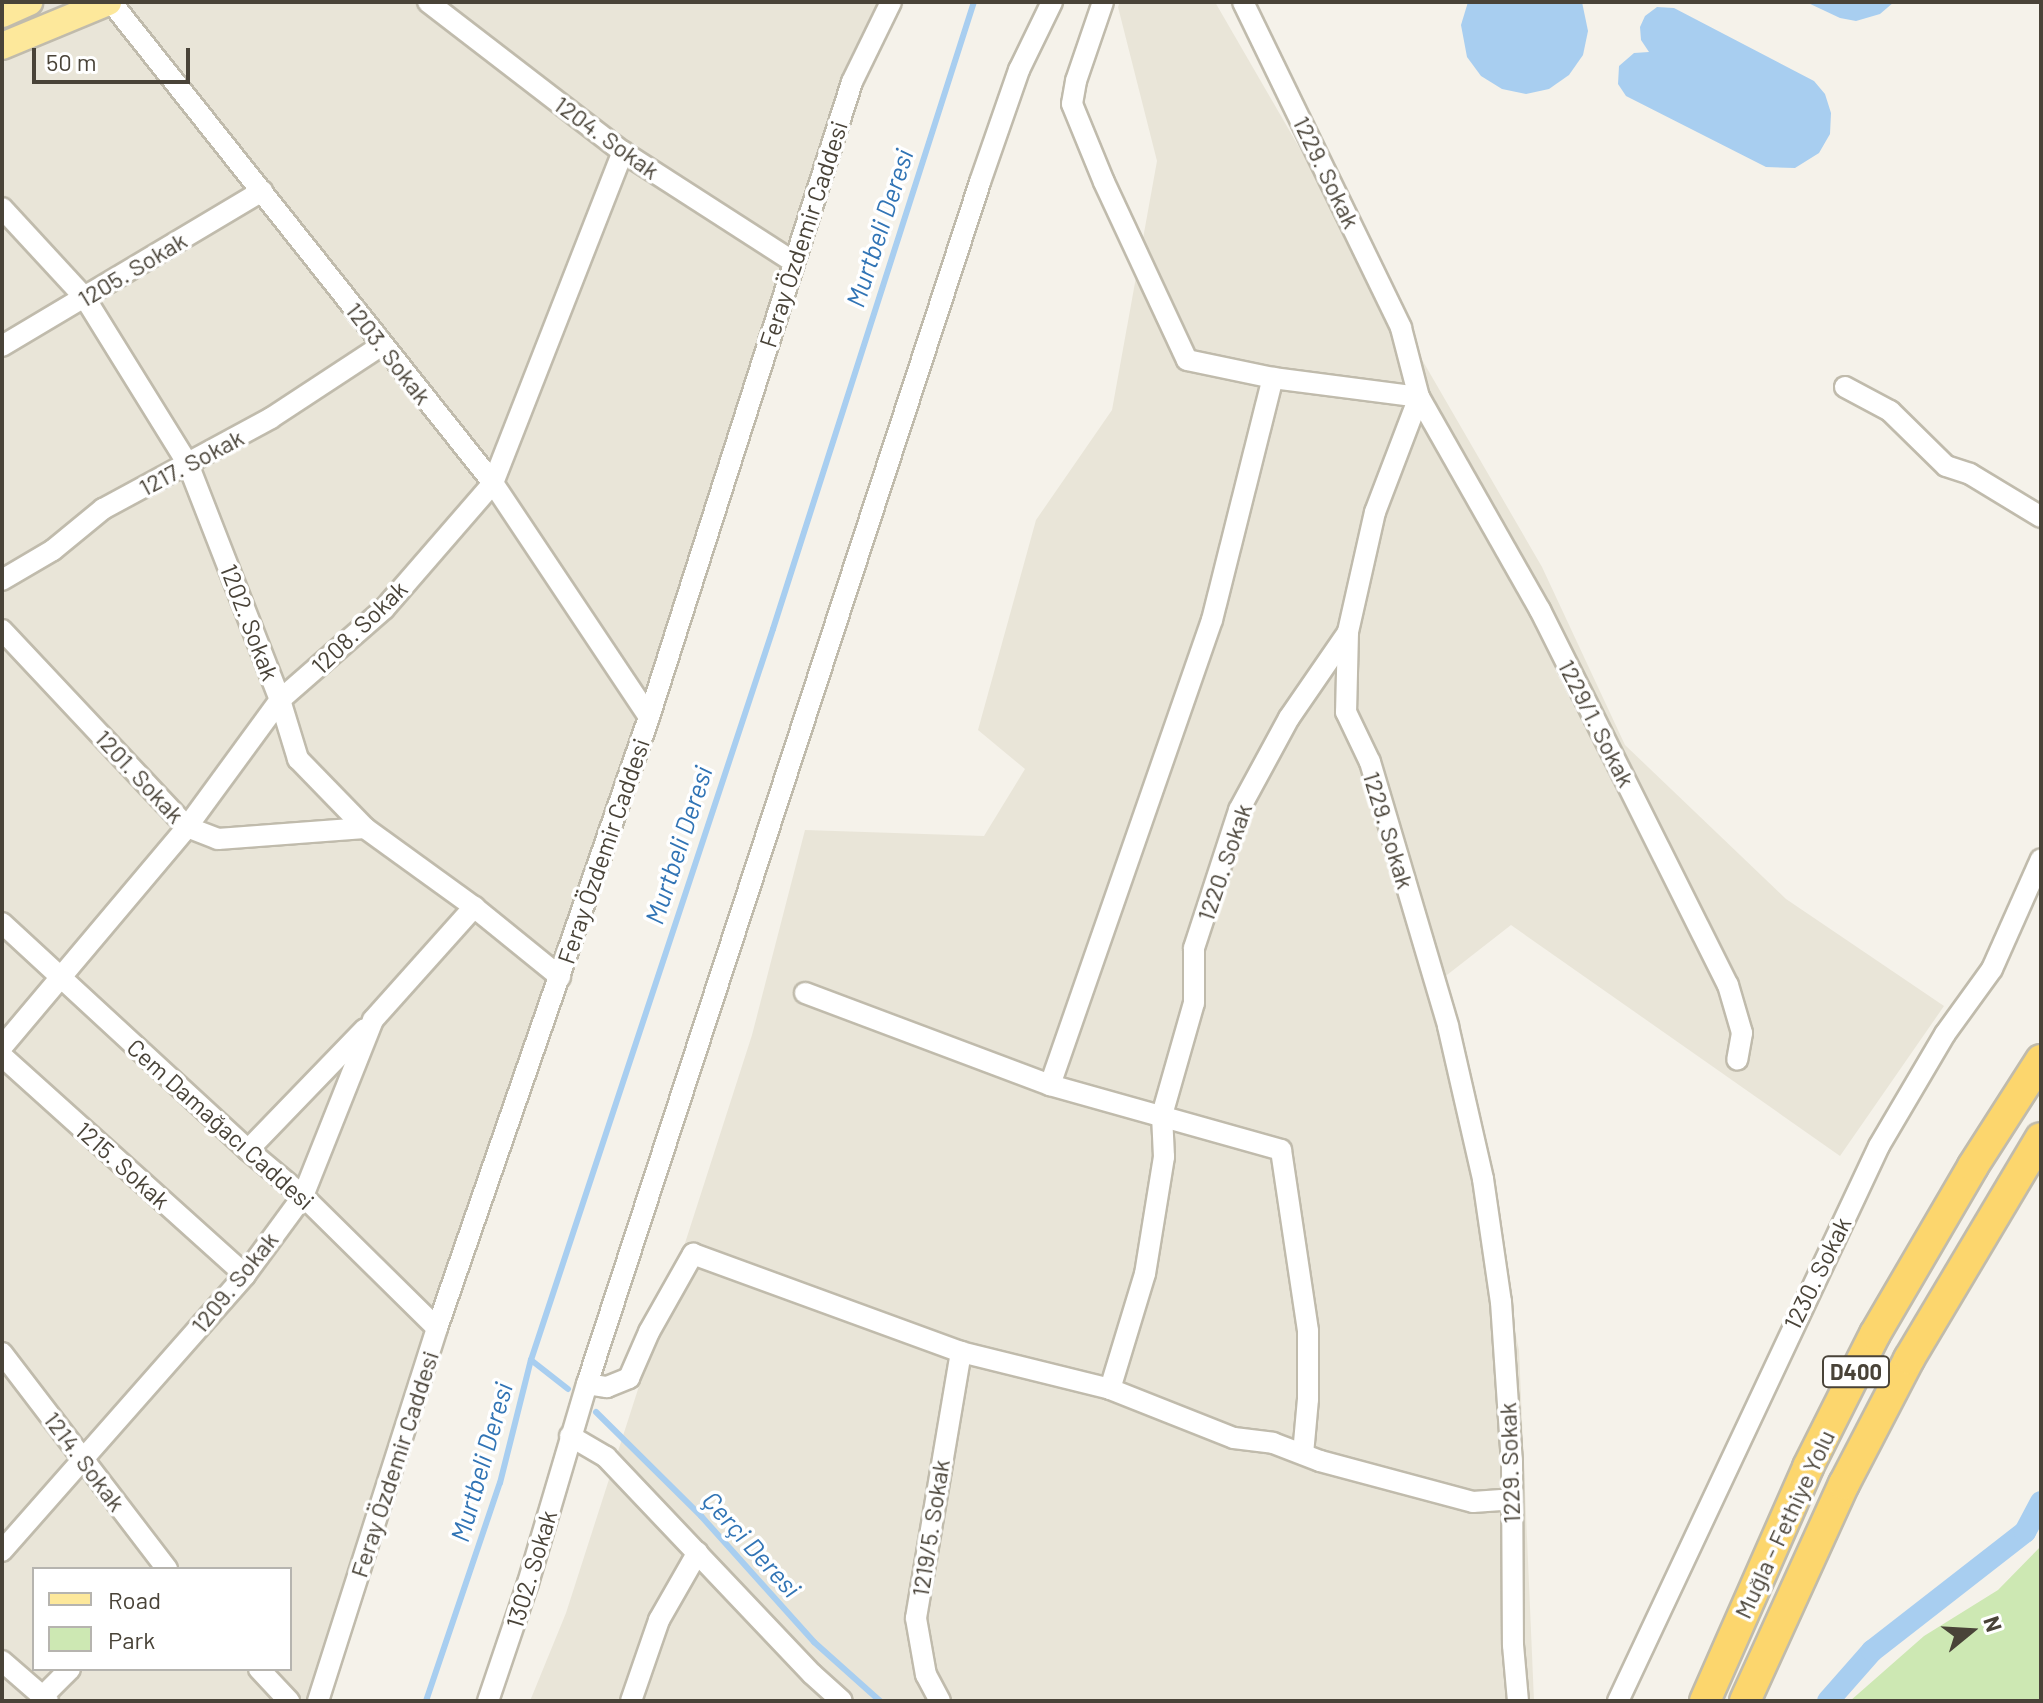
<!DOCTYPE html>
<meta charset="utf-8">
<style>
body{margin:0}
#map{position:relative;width:2043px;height:1703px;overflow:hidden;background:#f5f2ea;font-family:Barlow,sans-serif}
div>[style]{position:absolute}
.residential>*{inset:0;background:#e9e5d8}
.green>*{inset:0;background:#cde8b3}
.water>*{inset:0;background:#a8cef0}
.stream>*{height:6px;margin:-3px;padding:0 3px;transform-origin:3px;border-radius:3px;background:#a8cef0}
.canal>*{height:22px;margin:-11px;padding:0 11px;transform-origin:11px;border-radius:11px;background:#a8cef0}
.roads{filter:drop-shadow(2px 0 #c0bbac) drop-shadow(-2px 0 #c0bbac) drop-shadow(0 2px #c0bbac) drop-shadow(0 -2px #c0bbac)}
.minor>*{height:20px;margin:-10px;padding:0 10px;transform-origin:10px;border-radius:10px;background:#fff}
.major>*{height:26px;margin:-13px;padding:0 13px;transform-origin:13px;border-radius:13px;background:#fde89b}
.highway>*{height:30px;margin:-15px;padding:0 15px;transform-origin:15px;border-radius:15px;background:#fcd66d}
span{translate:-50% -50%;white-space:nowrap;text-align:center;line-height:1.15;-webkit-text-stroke:7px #fff;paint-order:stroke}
.shield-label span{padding:2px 6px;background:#fff;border:2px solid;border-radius:6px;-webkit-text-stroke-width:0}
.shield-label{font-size:22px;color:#494338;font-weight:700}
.street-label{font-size:24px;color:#494338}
.water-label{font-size:26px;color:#3174b5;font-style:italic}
.frame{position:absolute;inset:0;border:4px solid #494338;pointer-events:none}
.legend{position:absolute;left:32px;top:1567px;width:260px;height:104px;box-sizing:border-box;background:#fff;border:2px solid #b6b4af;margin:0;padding:10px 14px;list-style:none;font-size:24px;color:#494338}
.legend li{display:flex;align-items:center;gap:16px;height:40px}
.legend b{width:40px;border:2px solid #b6b4af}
.north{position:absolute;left:1931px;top:1591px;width:80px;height:80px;-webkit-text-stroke:6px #fff;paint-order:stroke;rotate:72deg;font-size:22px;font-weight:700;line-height:32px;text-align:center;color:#494338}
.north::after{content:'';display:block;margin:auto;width:28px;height:36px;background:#494338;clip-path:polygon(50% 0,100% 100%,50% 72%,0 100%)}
.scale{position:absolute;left:32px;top:48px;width:158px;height:36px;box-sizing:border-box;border:4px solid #494338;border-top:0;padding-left:10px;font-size:24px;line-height:28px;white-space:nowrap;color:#494338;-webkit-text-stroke:6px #fff;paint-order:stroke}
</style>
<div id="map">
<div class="residential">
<div style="clip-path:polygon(evenodd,2px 2px,891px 2px,852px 82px,318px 1701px,2px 1701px,2px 2px,34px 1569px,290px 1569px,290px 1669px,34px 1669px,34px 1569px)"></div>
<div style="clip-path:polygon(1120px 2px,1215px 2px,1542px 567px,1625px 745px,1786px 899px,1944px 1006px,1840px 1156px,1511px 925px,1438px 982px,1519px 1350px,1534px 1701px,530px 1701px,566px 1613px,752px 1035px,805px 830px,984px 836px,1025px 769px,978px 730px,1036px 520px,1112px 410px,1157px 161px,1118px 7px)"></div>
</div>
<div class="green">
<div style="clip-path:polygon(2041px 1546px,2041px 1701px,1850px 1701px,1924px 1636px,1998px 1590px)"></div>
</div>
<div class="water">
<div style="clip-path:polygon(1468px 2px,1582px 2px,1588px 31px,1583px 55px,1569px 75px,1549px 89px,1526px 94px,1502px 89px,1481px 76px,1467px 57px,1461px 25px)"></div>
<div style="clip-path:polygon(1806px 2px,1894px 2px,1880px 14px,1856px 21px,1840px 18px)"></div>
<div style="clip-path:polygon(1657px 7px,1674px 8px,1814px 81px,1825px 94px,1831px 113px,1830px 134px,1819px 153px,1795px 168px,1766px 167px,1626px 96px,1618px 84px,1619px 66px,1634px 53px,1649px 52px,1641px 40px,1640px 27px,1645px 16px)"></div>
</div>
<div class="stream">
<div style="left:531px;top:1360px;width:47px;rotate:38.1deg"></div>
<div style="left:596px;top:1412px;width:148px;rotate:44.7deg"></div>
<div style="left:701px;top:1516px;width:169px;rotate:48.1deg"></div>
<div style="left:814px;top:1642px;width:89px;rotate:41.8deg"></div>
<div style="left:426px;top:1701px;width:230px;rotate:-71.3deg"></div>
<div style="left:500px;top:1483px;width:127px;rotate:-75.9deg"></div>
<div style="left:531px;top:1360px;width:770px;rotate:-71.68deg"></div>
<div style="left:773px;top:629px;width:658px;rotate:-72.23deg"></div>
</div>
<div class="canal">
<div style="left:1828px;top:1701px;width:67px;rotate:-48.7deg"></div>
<div style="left:1872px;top:1651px;width:194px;rotate:-37.9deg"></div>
<div style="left:2025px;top:1532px;width:34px;rotate:-62deg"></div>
</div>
<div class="roads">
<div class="minor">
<div style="left:111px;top:2px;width:614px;rotate:51.54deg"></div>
<div style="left:493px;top:483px;width:281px;rotate:56.3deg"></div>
<div style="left:428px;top:2px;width:246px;rotate:37.6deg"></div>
<div style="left:623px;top:152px;width:203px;rotate:32.8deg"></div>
<div style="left:1103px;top:2px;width:83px;rotate:108.9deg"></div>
<div style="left:1076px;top:81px;width:23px;rotate:100deg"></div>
<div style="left:1072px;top:104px;width:84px;rotate:67.7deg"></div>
<div style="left:1104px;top:182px;width:196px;rotate:65deg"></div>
<div style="left:1187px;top:360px;width:88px;rotate:11.8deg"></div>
<div style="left:1273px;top:378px;width:147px;rotate:7.4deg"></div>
<div style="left:1419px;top:397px;width:245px;rotate:60.4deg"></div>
<div style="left:1540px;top:610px;width:419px;rotate:63.4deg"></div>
<div style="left:1728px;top:985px;width:50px;rotate:73.7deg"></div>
<div style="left:1742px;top:1033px;width:27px;rotate:100deg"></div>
<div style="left:1243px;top:2px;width:362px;rotate:64.1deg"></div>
<div style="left:1401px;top:328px;width:71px;rotate:75.4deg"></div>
<div style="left:1419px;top:397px;width:123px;rotate:110.9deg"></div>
<div style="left:1375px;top:512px;width:123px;rotate:102.7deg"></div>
<div style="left:1348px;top:632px;width:80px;rotate:91.4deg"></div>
<div style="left:1346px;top:712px;width:55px;rotate:64.4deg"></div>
<div style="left:1370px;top:762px;width:275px;rotate:73.5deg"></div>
<div style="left:1448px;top:1026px;width:157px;rotate:77.1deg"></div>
<div style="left:1483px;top:1179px;width:124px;rotate:81.7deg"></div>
<div style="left:1501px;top:1302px;width:160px;rotate:86.1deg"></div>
<div style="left:1512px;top:1462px;width:183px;rotate:89.7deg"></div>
<div style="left:1513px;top:1645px;width:56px;rotate:84.9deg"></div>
<div style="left:2px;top:208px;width:122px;rotate:47.3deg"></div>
<div style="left:85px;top:298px;width:195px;rotate:58.2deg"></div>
<div style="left:188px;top:464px;width:253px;rotate:68.7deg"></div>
<div style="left:280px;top:700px;width:62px;rotate:73deg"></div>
<div style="left:298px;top:759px;width:96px;rotate:45.8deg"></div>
<div style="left:365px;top:828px;width:135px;rotate:35.9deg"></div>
<div style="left:474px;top:907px;width:111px;rotate:39.1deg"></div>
<div style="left:2px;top:346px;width:303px;rotate:-30.8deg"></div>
<div style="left:1845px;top:387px;width:51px;rotate:28.1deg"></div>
<div style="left:1890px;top:411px;width:78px;rotate:44.5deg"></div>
<div style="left:1946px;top:466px;width:25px;rotate:18deg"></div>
<div style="left:1970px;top:474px;width:83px;rotate:31.2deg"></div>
<div style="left:2px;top:580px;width:59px;rotate:-30.5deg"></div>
<div style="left:53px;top:550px;width:65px;rotate:-39.4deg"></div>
<div style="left:103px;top:509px;width:191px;rotate:-28.4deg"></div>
<div style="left:271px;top:418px;width:133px;rotate:-33.3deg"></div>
<div style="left:2px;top:630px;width:270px;rotate:46.8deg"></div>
<div style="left:187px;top:827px;width:33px;rotate:21deg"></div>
<div style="left:218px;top:839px;width:147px;rotate:-4.3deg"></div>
<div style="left:2px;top:923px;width:335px;rotate:42.7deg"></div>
<div style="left:248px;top:1150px;width:72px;rotate:39.9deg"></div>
<div style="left:303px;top:1196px;width:188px;rotate:44.6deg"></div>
<div style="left:805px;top:993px;width:262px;rotate:20.6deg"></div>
<div style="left:1050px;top:1085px;width:240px;rotate:15.7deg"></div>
<div style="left:1281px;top:1150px;width:183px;rotate:81.5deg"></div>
<div style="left:1308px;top:1331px;width:68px;rotate:90deg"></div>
<div style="left:1308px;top:1399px;width:55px;rotate:95.2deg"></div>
<div style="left:2px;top:1047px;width:287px;rotate:-49.9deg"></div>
<div style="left:187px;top:827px;width:157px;rotate:-53.8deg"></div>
<div style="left:280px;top:700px;width:138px;rotate:-41.2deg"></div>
<div style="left:384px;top:609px;width:167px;rotate:-49.1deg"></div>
<div style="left:493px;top:483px;width:356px;rotate:-68.6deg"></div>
<div style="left:2px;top:1056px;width:327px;rotate:42deg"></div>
<div style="left:1050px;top:1085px;width:492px;rotate:-70.8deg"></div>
<div style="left:1212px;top:620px;width:250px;rotate:-75.9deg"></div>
<div style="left:248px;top:1150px;width:168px;rotate:-46deg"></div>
<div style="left:2px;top:1353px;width:272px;rotate:52.6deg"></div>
<div style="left:587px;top:1384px;width:20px;rotate:9deg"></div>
<div style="left:607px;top:1387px;width:24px;rotate:-22deg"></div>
<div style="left:629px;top:1378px;width:50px;rotate:-66.5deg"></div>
<div style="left:649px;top:1332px;width:90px;rotate:-60.6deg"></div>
<div style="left:693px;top:1254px;width:285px;rotate:20.1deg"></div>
<div style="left:961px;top:1352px;width:154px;rotate:13.9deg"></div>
<div style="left:1110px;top:1389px;width:133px;rotate:21.6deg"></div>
<div style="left:1234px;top:1438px;width:39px;rotate:7deg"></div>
<div style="left:1273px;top:1443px;width:50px;rotate:21deg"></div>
<div style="left:1320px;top:1461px;width:158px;rotate:15deg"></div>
<div style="left:1473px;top:1502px;width:39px;rotate:-4deg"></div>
<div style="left:1110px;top:1389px;width:120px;rotate:-73.1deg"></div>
<div style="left:1145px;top:1274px;width:119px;rotate:-80.8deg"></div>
<div style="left:1164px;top:1157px;width:42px;rotate:-92.7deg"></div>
<div style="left:1162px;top:1115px;width:116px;rotate:-74.1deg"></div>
<div style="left:1194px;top:1003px;width:55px;rotate:-90deg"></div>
<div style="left:1194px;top:948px;width:145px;rotate:-71.9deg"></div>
<div style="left:1239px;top:810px;width:105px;rotate:-61.5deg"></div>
<div style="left:1289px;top:718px;width:104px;rotate:-55.5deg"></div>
<div style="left:570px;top:1436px;width:42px;rotate:30.3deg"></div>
<div style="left:606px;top:1457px;width:299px;rotate:46.5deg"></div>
<div style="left:812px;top:1674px;width:40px;rotate:42deg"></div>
<div style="left:2px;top:1551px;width:368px;rotate:-48.6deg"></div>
<div style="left:245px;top:1275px;width:98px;rotate:-53.7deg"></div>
<div style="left:303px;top:1196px;width:189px;rotate:-68.3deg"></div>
<div style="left:373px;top:1020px;width:152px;rotate:-48.2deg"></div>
<div style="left:2px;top:1661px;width:61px;rotate:41deg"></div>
<div style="left:259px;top:1669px;width:44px;rotate:46.8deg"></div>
<div style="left:43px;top:1696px;width:38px;rotate:-45deg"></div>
<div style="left:318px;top:1701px;width:392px;rotate:-72.3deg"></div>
<div style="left:437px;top:1328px;width:647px;rotate:-70.86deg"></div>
<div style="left:649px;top:717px;width:667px;rotate:-72.27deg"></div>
<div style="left:852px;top:82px;width:89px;rotate:-64deg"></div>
<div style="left:488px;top:1701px;width:125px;rotate:-71.3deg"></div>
<div style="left:528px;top:1583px;width:208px;rotate:-73.5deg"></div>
<div style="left:587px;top:1384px;width:1265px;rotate:-71.89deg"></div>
<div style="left:980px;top:182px;width:119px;rotate:-70.8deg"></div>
<div style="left:1019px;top:70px;width:76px;rotate:-64.1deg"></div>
<div style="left:631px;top:1701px;width:86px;rotate:-70.9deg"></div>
<div style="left:659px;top:1620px;width:78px;rotate:-60.2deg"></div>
<div style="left:940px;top:1701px;width:30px;rotate:-118deg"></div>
<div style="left:926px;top:1675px;width:58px;rotate:-100deg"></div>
<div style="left:916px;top:1618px;width:270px;rotate:-80.4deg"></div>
<div style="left:1618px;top:1701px;width:613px;rotate:-64.81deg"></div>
<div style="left:1879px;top:1146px;width:130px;rotate:-59.5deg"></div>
<div style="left:1945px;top:1034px;width:80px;rotate:-54.1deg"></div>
<div style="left:1992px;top:969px;width:120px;rotate:-66deg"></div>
</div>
<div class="major">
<div style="left:2px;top:14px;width:30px;rotate:-24deg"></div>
<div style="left:2px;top:46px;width:115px;rotate:-22.5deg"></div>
</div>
<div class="highway">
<div style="left:1705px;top:1701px;width:256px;rotate:-66.2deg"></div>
<div style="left:1808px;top:1467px;width:149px;rotate:-63.3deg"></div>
<div style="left:1875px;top:1334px;width:194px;rotate:-59.7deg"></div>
<div style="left:1973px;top:1166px;width:126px;rotate:-57.3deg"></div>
<div style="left:1745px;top:1701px;width:239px;rotate:-65.5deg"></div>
<div style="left:1844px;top:1484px;width:141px;rotate:-62.5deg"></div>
<div style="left:1909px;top:1359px;width:257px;rotate:-59.2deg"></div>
</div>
</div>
<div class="shield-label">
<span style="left:1856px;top:1372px">D400</span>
</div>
<div class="street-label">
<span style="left:607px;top:137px;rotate:36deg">1204. Sokak</span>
<span style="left:1327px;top:172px;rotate:64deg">1229. Sokak</span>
<span style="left:803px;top:234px;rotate:-72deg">Feray Özdemir Caddesi</span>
<span style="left:132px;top:269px;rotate:-31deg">1205. Sokak</span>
<span style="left:389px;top:353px;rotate:52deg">1203. Sokak</span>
<span style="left:191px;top:462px;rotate:-28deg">1217. Sokak</span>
<span style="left:250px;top:622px;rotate:69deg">1202. Sokak</span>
<span style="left:359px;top:627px;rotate:-44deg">1208. Sokak</span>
<span style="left:1597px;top:723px;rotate:63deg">1229/1. Sokak</span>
<span style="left:140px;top:776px;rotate:47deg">1201. Sokak</span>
<span style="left:1389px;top:830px;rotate:73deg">1229. Sokak</span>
<span style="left:603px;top:851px;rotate:-71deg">Feray Özdemir Caddesi</span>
<span style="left:1224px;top:862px;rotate:-71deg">1220. Sokak</span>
<span style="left:221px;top:1124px;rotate:42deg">Cem Damağacı Caddesi</span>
<span style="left:123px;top:1165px;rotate:42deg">1215. Sokak</span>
<span style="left:1817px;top:1273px;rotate:-64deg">1230. Sokak</span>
<span style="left:234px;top:1282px;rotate:-51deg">1209. Sokak</span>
<span style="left:85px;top:1461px;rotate:53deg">1214. Sokak</span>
<span style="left:1509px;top:1463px;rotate:-92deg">1229. Sokak</span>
<span style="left:394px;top:1464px;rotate:-72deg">Feray Özdemir Caddesi</span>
<span style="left:1784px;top:1524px;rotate:-65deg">Muğla - Fethiye Yolu</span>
<span style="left:930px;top:1528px;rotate:-81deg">1219/5. Sokak</span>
<span style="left:531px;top:1569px;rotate:-73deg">1302. Sokak</span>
</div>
<div class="water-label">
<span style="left:879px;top:228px;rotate:-72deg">Murtbeli Deresi</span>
<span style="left:678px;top:845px;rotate:-72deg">Murtbeli Deresi</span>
<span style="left:481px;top:1462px;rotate:-74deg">Murtbeli Deresi</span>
<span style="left:752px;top:1544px;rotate:48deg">Çerçi Deresi</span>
</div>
<div class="frame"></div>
<ul class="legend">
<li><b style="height:10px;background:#fde89b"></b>Road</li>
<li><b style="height:22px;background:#cde8b3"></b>Park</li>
</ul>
<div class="north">N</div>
<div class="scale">50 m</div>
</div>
